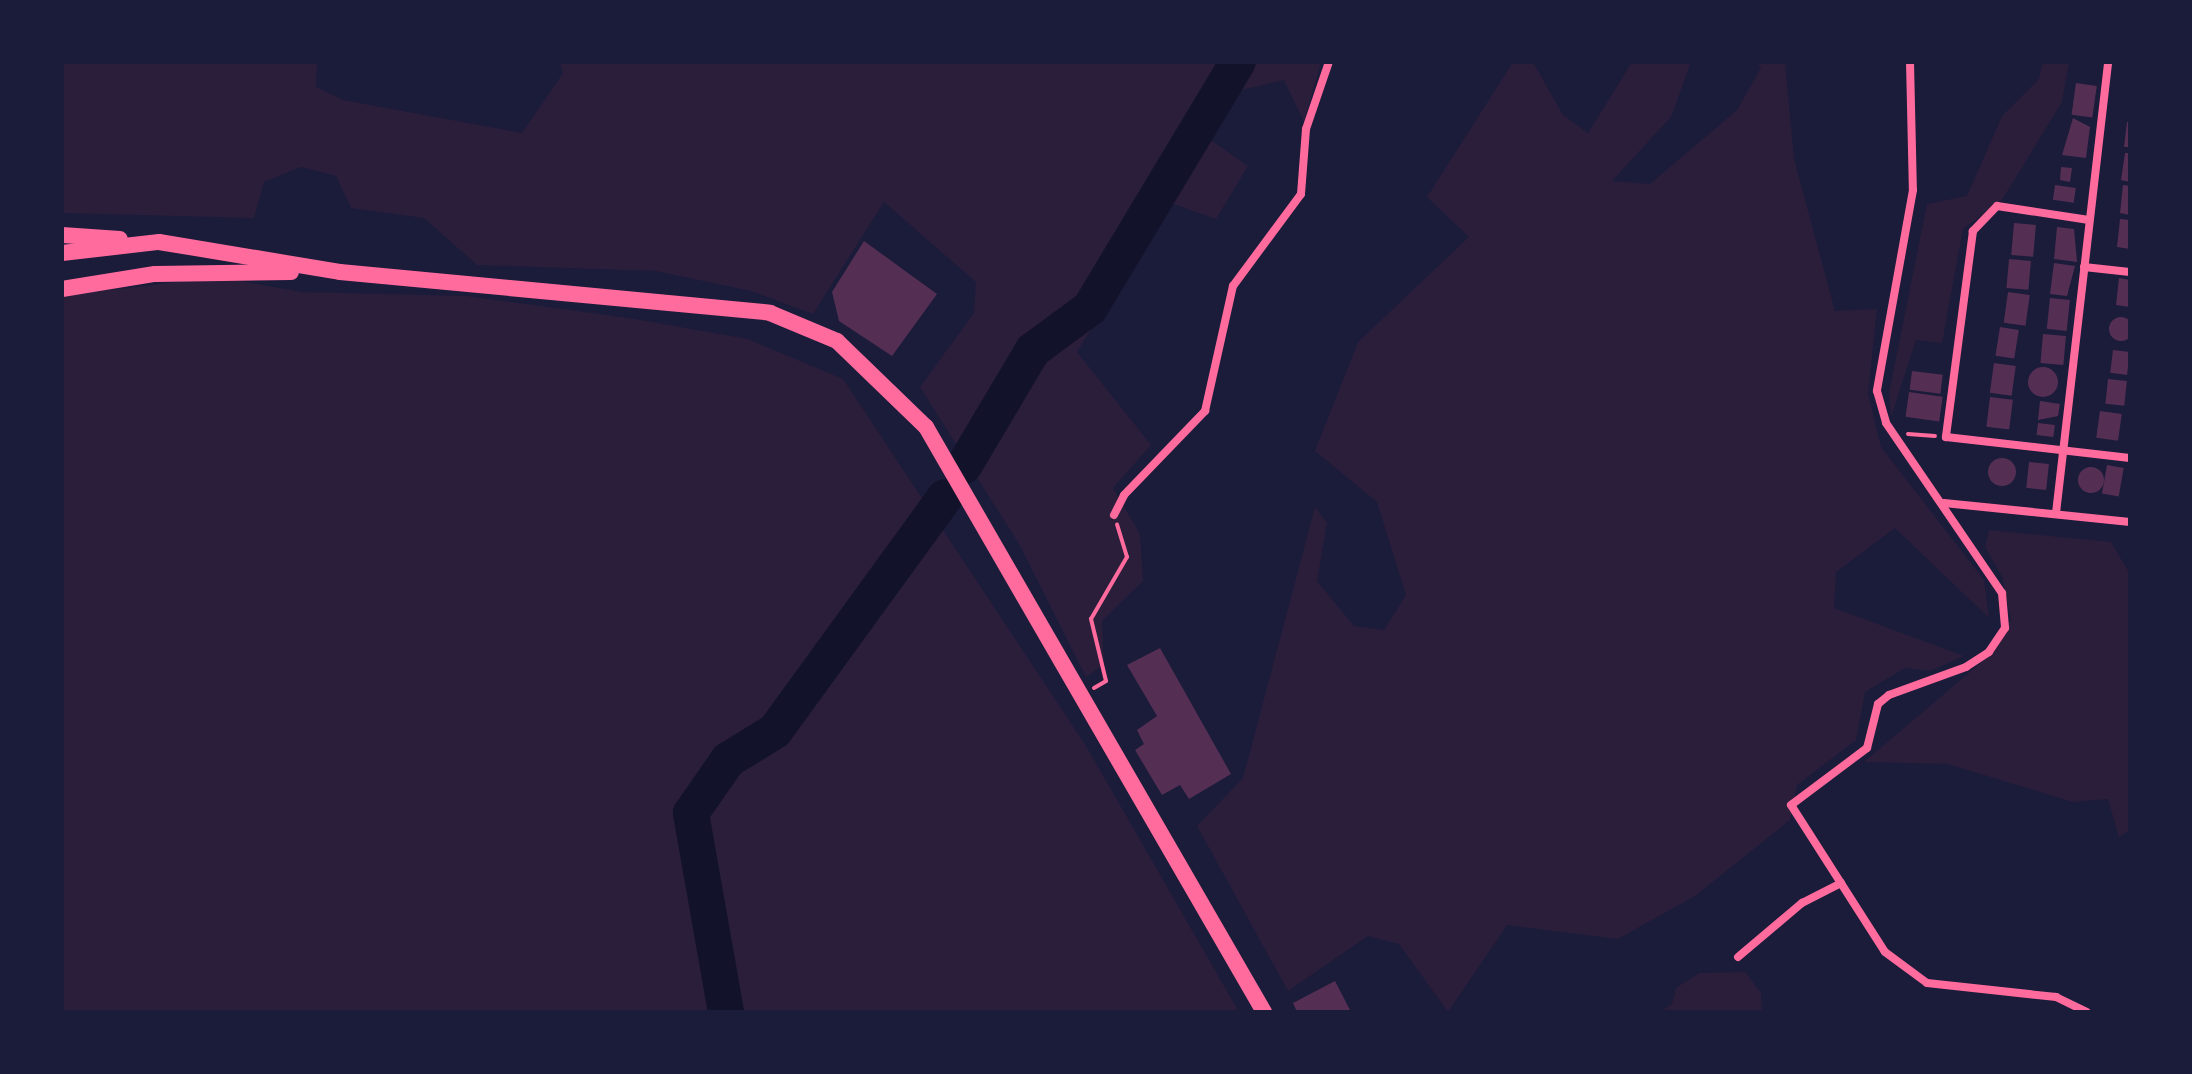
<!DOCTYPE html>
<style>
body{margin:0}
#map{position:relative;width:2192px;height:1074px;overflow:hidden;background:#1b1b3a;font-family:Rubik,sans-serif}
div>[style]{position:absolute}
.green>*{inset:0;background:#2a1e3b}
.river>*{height:36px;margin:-18px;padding:0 18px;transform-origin:18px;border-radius:18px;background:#12122b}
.building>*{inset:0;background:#542f53;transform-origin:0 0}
.round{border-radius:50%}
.path>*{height:4px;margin:-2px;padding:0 2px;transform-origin:2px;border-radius:2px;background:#ff6b9d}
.minor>*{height:8px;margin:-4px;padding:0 4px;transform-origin:4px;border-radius:4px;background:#ff6b9d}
.primary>*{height:16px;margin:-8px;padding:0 8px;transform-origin:8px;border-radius:8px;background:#ff6b9d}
span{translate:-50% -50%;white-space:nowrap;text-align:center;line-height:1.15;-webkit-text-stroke:6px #1b1b3a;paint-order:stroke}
.frame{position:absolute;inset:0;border:64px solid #1b1b3a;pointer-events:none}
</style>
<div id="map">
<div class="green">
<div style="clip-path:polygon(62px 62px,317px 62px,316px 87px,343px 100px,522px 133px,563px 73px,560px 62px,1321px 62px,1304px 122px,1284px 80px,1233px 92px,1205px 136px,1248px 166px,1216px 219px,1168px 202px,1077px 352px,1151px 445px,1113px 488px,1140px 534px,1143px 581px,1102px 621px,1104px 664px,1086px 677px,1019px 544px,920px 387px,974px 313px,976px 282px,884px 202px,813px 314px,751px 291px,656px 271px,477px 265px,424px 218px,351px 208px,336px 176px,301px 167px,264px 182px,254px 218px,62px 213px)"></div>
<div style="clip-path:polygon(1513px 62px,1533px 62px,1563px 115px,1588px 133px,1632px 62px,1691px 62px,1671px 117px,1612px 181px,1650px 184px,1737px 110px,1761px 68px,1757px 62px,1785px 62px,1794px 159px,1835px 311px,1877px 309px,1868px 394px,1881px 447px,1984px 580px,1989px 618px,1895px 528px,1836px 572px,1834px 608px,1964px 656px,1930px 671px,1905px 668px,1865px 692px,1856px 740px,1797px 785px,1790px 820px,1695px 896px,1618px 939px,1507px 925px,1448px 1012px,1399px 944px,1368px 936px,1288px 991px,1197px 826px,1243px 778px,1315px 507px,1327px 523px,1317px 581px,1354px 626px,1384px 630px,1406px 595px,1377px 502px,1315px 451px,1358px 342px,1469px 237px,1427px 197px)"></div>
<div style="clip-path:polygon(2043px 62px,2069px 62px,2062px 102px,2002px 200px,1963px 229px,1942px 343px,1916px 340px,1891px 417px,1889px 393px,1927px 204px,1967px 196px,2002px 116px,2039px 79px)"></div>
<div style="clip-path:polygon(217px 277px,302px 292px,467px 296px,635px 319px,748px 339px,843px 379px,1086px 746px,1239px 1012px,62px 1012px,62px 296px)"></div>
<div style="clip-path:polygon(1989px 530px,2111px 542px,2130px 574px,2130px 830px,2119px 837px,2108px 799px,2073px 802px,1948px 764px,1864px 762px,1984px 660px,2011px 620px,2002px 576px,1985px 547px)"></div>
<div style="clip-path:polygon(1745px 972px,1761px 993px,1762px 1012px,1660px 1012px,1672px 1004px,1676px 988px,1699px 973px)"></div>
</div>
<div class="river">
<div style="left:964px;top:466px;width:135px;rotate:-59.3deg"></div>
<div style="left:1033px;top:350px;width:71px;rotate:-36.4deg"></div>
<div style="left:1090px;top:308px;width:287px;rotate:-59deg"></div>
<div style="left:726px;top:1012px;width:202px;rotate:-100deg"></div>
<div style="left:691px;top:813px;width:65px;rotate:-55.1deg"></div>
<div style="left:728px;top:760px;width:55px;rotate:-31.7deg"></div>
<div style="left:775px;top:731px;width:289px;rotate:-54deg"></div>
</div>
<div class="building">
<div style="left:2076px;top:83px;width:21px;height:32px;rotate:8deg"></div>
<div style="clip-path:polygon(2073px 118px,2090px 127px,2086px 158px,2062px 155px)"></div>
<div style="clip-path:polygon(2127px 122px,2130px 122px,2130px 147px,2124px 147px)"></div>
<div style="clip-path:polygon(2125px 153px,2130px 153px,2130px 182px,2121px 180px)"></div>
<div style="clip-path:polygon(2061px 167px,2072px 168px,2070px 182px,2060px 180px)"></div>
<div style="left:2055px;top:185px;width:21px;height:15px;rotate:8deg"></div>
<div style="clip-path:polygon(2123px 185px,2130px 186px,2130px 215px,2120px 213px)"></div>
<div style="clip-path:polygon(2120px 219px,2130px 220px,2130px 249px,2117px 247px)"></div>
<div style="left:2014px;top:223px;width:22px;height:32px;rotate:5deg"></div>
<div style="clip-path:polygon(2057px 227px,2074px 229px,2077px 262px,2054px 259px)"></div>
<div style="clip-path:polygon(864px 241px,937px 294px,892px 356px,839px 321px,832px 292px)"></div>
<div style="left:2009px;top:259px;width:22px;height:29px;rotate:5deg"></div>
<div style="clip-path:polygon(2054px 263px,2075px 266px,2067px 296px,2050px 294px)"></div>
<div style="clip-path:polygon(2119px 278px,2130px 280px,2130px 307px,2116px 305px)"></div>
<div style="left:2008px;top:292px;width:22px;height:31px;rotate:8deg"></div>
<div style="left:2050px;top:298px;width:20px;height:31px;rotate:6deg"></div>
<div class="round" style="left:2109px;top:317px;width:24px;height:24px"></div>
<div style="left:2000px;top:327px;width:19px;height:29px;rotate:9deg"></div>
<div style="left:2043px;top:334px;width:23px;height:29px;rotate:5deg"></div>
<div style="left:2113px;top:350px;width:17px;height:23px;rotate:7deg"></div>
<div style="left:1994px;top:363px;width:22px;height:30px;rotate:8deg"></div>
<div class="round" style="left:2028px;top:367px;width:30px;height:30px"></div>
<div style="left:1912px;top:371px;width:31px;height:19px;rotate:7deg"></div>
<div style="left:2108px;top:379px;width:19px;height:25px;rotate:6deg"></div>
<div style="left:1909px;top:392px;width:34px;height:25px;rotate:8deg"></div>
<div style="left:1990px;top:397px;width:23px;height:30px;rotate:7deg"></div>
<div style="clip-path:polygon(2040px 401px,2060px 404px,2058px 416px,2038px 420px)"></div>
<div style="left:2100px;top:411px;width:22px;height:27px;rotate:8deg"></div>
<div style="left:2038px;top:423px;width:17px;height:12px;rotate:7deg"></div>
<div class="round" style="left:1988px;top:458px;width:28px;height:28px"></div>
<div style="left:2029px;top:462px;width:20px;height:26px;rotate:6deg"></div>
<div style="left:2107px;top:465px;width:17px;height:29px;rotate:10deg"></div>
<div class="round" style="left:2078px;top:467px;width:26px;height:26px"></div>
<div style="clip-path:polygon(1160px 648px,1231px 774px,1189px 799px,1180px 785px,1162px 795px,1135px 750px,1144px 744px,1137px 730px,1157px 716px,1127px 665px)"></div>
<div style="clip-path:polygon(1335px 981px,1351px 1012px,1297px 1012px,1293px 1003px)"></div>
</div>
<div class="path">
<div style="left:1908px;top:434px;width:27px;rotate:4deg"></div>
<div style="left:1094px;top:688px;width:14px;rotate:-30deg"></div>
<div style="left:1106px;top:681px;width:64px;rotate:-103.6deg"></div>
<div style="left:1091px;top:619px;width:72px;rotate:-59.9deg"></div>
<div style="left:1127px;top:557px;width:34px;rotate:-107deg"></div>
</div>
<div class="minor">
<div style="left:1910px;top:62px;width:128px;rotate:88.7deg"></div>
<div style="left:1913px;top:190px;width:204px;rotate:100.2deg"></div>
<div style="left:1877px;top:391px;width:33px;rotate:74deg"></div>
<div style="left:1886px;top:423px;width:206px;rotate:55.7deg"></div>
<div style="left:2002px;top:593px;width:35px;rotate:85deg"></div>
<div style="left:2005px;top:628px;width:29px;rotate:124deg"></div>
<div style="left:1989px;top:652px;width:27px;rotate:147deg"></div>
<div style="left:1966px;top:667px;width:82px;rotate:160deg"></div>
<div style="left:1889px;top:695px;width:14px;rotate:141deg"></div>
<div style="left:1878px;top:704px;width:45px;rotate:104deg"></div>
<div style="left:1867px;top:748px;width:95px;rotate:143.1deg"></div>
<div style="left:1791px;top:805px;width:174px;rotate:57.4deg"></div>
<div style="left:1885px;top:952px;width:52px;rotate:36.4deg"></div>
<div style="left:1927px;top:983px;width:130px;rotate:6.2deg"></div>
<div style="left:2056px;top:997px;width:34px;rotate:26deg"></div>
<div style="left:2089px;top:220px;width:93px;rotate:-171.3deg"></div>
<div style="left:1997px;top:206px;width:35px;rotate:134deg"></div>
<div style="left:1973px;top:231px;width:208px;rotate:97.5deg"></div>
<div style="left:1946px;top:437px;width:185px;rotate:6.5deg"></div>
<div style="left:2084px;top:267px;width:46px;rotate:6.2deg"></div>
<div style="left:1944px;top:503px;width:187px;rotate:5.8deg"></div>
<div style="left:2056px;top:513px;width:454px;rotate:-83.4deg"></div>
<div style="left:1114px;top:515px;width:22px;rotate:-63deg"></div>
<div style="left:1124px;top:495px;width:117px;rotate:-46deg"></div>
<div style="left:1205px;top:411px;width:128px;rotate:-77.4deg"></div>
<div style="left:1233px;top:286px;width:114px;rotate:-53.5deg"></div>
<div style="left:1301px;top:194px;width:65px;rotate:-85.6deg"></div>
<div style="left:1306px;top:129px;width:71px;rotate:-71.1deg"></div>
<div style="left:1738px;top:957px;width:84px;rotate:-40.2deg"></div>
<div style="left:1802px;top:903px;width:44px;rotate:-27.1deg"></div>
</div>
<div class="primary">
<div style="left:62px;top:235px;width:58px;rotate:3.9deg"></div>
<div style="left:62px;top:253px;width:98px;rotate:-6.5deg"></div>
<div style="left:159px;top:242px;width:183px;rotate:9.4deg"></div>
<div style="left:340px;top:272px;width:432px;rotate:5.4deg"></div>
<div style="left:770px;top:313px;width:73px;rotate:22.7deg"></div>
<div style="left:837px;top:341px;width:124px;rotate:44deg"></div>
<div style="left:926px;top:427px;width:676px;rotate:59.98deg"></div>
<div style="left:62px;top:289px;width:94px;rotate:-9.2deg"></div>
<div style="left:155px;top:274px;width:136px;rotate:-0.8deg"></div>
</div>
<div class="frame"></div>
</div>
